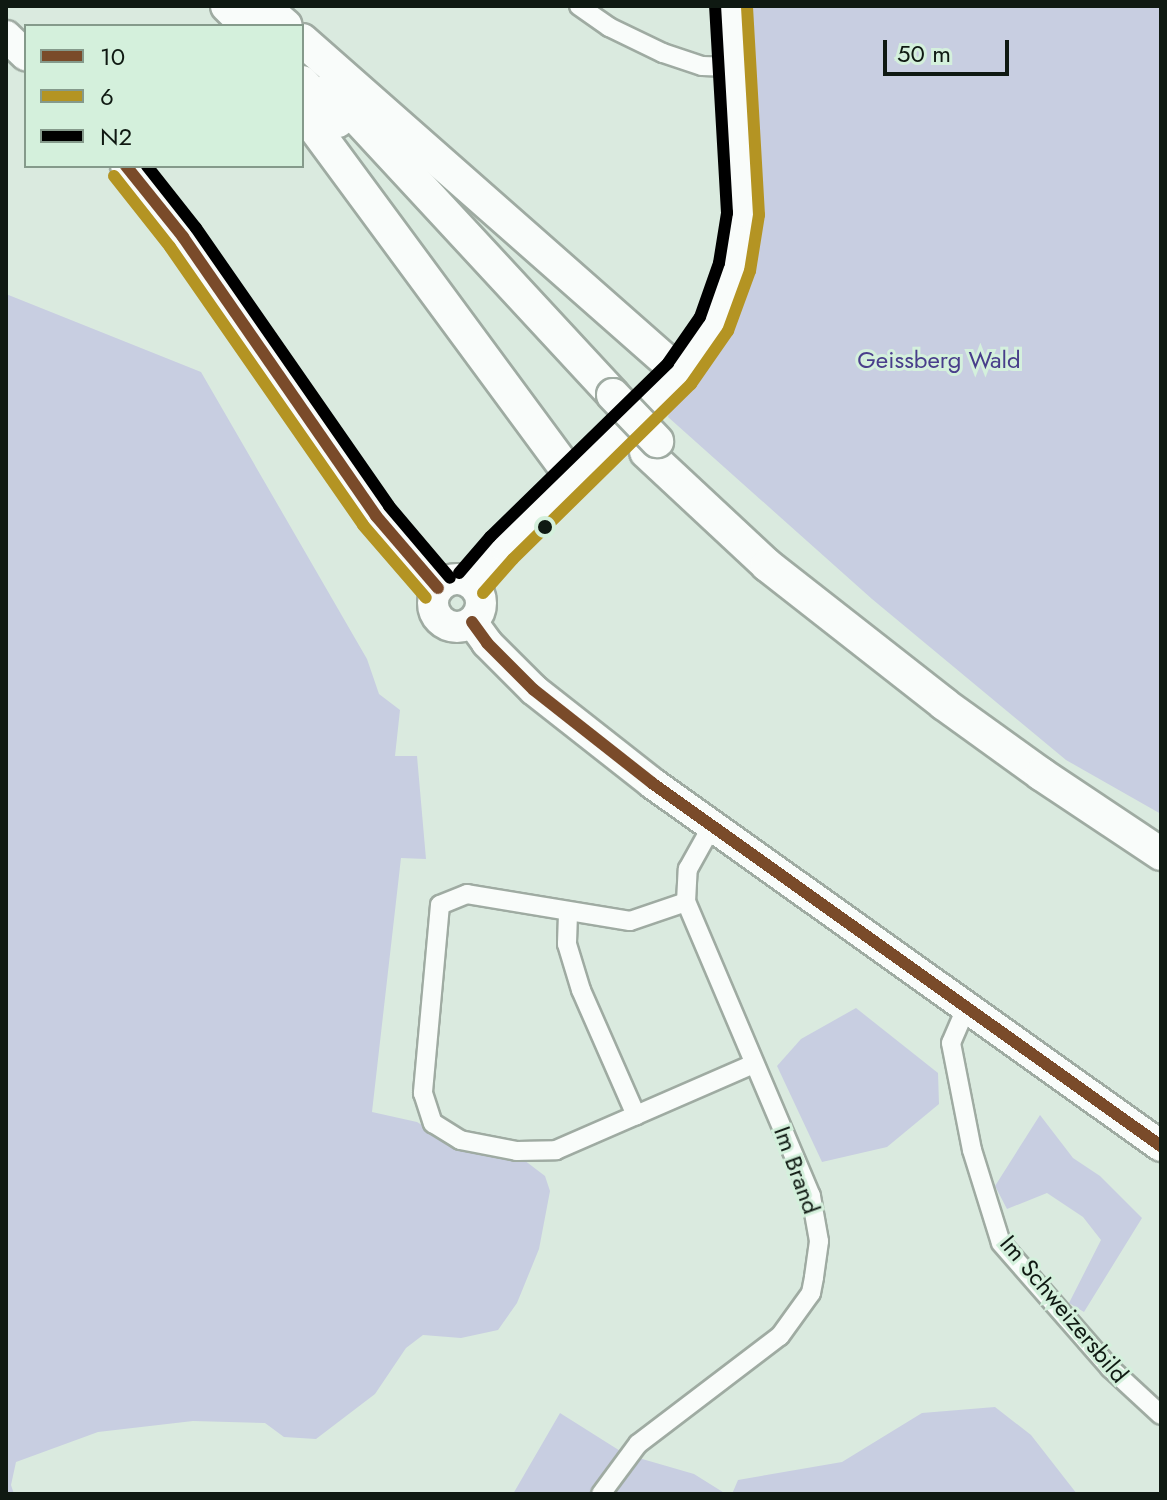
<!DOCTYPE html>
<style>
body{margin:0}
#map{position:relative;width:1167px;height:1500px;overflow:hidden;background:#daeadf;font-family:Jost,sans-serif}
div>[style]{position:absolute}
.green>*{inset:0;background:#c8cee1}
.roads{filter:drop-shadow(2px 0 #9faba2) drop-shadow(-2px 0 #9faba2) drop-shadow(0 2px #9faba2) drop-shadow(0 -2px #9faba2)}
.minor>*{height:18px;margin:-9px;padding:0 9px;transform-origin:9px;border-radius:9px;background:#f9fcfa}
.tertiary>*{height:24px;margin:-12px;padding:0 12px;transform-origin:12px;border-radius:12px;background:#f9fcfa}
.primary>*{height:30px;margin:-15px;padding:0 15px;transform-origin:15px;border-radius:15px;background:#f9fcfa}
.primary>.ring{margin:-15px;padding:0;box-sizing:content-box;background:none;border:30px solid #f9fcfa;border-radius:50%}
.trunk>*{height:32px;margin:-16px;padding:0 16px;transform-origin:16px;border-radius:16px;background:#f9fcfa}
.bridges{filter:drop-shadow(2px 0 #9faba2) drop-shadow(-2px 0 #9faba2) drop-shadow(0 2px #9faba2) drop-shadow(0 -2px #9faba2)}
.trunk-bridge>*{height:32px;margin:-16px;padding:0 16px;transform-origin:16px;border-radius:16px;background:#f9fcfa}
.bus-1>*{height:12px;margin:-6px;padding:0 6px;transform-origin:6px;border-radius:6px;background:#7a4b2a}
.bus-2>*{height:12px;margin:-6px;padding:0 6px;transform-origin:6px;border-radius:6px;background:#b49423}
.bus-3>*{height:12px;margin:-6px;padding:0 6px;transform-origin:6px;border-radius:6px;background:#000}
.dots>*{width:22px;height:22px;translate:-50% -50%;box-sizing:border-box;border:4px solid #d4f0dc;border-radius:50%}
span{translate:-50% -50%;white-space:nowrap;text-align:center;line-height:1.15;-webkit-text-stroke:6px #d4f0dc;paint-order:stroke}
.park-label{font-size:24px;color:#493e8b}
.street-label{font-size:24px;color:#0f1912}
.frame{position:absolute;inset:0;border:8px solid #0f1912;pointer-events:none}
.legend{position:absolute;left:24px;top:24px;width:280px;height:144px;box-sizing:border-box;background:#d4f0dc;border:2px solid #859a8b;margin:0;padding:10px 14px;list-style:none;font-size:24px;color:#0f1912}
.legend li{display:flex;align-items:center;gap:16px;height:40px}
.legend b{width:40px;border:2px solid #859a8b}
.scale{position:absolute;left:883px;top:40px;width:126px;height:36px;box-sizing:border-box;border:4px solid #0f1912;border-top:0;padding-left:10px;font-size:24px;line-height:28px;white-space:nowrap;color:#0f1912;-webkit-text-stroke:6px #d4f0dc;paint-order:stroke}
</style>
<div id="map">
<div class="green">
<div style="clip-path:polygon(731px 6px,1161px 6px,1161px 814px,1066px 760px,872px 599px,668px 417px,680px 373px,735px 267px)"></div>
<div style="clip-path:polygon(6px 294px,201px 372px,367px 659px,379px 694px,400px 710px,395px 756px,417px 756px,426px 859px,401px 858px,372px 1112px,417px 1122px,458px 1147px,524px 1160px,545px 1176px,550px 1191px,539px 1249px,517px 1303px,498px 1330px,461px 1338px,423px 1335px,406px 1348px,375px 1394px,316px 1439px,284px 1437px,265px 1423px,193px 1421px,98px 1432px,16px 1462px,11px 1485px,14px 1494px,6px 1494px)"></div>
<div style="clip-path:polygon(856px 1008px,938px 1073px,939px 1104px,887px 1147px,822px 1162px,777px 1066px,801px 1039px)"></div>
<div style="clip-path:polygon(1040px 1115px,1073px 1158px,1100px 1176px,1142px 1218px,1084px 1312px,1069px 1303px,1101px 1240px,1083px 1217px,1047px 1193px,1007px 1209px,995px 1186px)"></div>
<div style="clip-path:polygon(995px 1407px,1031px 1435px,1077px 1494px,732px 1494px,738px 1480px,842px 1462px,922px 1413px)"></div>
<div style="clip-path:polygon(560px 1413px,625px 1454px,694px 1474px,726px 1494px,513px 1494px)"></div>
</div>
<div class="roads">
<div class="minor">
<div style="left:579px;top:6px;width:37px;rotate:35deg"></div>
<div style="left:609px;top:27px;width:60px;rotate:25.7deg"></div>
<div style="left:663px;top:53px;width:41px;rotate:18.4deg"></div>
<div style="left:702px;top:66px;width:32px;rotate:2deg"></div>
<div style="left:686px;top:902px;width:59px;rotate:161.3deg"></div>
<div style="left:630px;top:921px;width:165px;rotate:-170.6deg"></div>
<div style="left:467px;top:894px;width:29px;rotate:158deg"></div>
<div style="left:440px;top:905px;width:189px;rotate:95.2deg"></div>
<div style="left:423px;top:1093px;width:32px;rotate:72deg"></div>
<div style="left:433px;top:1123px;width:32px;rotate:32deg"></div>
<div style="left:460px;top:1140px;width:58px;rotate:10.9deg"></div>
<div style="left:517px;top:1151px;width:39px;rotate:-1deg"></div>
<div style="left:556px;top:1150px;width:216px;rotate:-23.5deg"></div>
<div style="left:568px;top:914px;width:30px;rotate:92deg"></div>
<div style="left:567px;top:944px;width:48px;rotate:73.1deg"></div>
<div style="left:581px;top:990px;width:137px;rotate:66.3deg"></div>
<div style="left:967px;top:1006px;width:40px;rotate:113.4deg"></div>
<div style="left:951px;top:1043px;width:109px;rotate:78.9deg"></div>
<div style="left:972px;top:1150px;width:97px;rotate:72.7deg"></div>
<div style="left:1001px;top:1243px;width:166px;rotate:48.9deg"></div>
<div style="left:1110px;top:1368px;width:69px;rotate:42.7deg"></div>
<div style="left:601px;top:1494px;width:62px;rotate:-53.5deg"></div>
<div style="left:638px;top:1444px;width:178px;rotate:-37.3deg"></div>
<div style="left:780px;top:1336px;width:53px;rotate:-54.2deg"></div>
<div style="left:811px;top:1293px;width:16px;rotate:-79deg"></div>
<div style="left:814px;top:1277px;width:36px;rotate:-82deg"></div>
<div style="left:819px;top:1241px;width:46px;rotate:-100.1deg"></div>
<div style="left:811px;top:1196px;width:319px;rotate:-113deg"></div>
<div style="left:686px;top:902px;width:33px;rotate:-87deg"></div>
<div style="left:688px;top:869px;width:49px;rotate:-60.8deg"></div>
</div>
<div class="tertiary">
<div style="left:471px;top:583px;width:46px;rotate:-49.4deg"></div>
<div style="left:501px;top:548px;width:250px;rotate:-44.4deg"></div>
<div style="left:680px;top:373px;width:60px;rotate:-55.2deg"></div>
<div style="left:714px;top:324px;width:61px;rotate:-69.8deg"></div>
<div style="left:735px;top:267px;width:54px;rotate:-81.4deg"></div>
<div style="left:743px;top:214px;width:208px;rotate:-93.3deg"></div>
</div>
<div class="primary">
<div style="left:6px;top:36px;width:28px;rotate:44deg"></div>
<div style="left:126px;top:166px;width:91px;rotate:51.2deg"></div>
<div style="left:183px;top:237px;width:339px;rotate:55.3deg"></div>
<div style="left:376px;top:516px;width:95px;rotate:49.3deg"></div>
<div class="ring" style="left:433px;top:579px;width:18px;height:18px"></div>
<div style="left:472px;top:622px;width:26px;rotate:54deg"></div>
<div style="left:487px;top:643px;width:66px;rotate:45deg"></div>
<div style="left:534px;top:690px;width:150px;rotate:38.2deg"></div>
<div style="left:652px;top:783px;width:625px;rotate:35.5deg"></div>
</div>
<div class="trunk">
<div style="left:227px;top:6px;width:28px;rotate:45deg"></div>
<div style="left:263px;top:6px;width:30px;rotate:41deg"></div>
<div style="left:302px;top:40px;width:504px;rotate:41.38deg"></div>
<div style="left:302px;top:82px;width:53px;rotate:47.3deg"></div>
<div style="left:330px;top:89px;width:417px;rotate:47.2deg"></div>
<div style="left:302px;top:111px;width:456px;rotate:53.6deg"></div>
<div style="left:646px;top:452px;width:166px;rotate:43deg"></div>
<div style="left:767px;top:565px;width:225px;rotate:38.1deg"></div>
<div style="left:944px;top:704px;width:120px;rotate:35.8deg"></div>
<div style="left:1041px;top:774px;width:144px;rotate:33.7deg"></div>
</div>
</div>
<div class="bridges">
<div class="trunk-bridge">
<div style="left:613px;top:395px;width:64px;rotate:46.3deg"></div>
</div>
</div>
<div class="bus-1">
<div style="left:126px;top:166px;width:91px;rotate:51.2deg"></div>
<div style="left:183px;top:237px;width:339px;rotate:55.3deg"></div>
<div style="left:376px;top:516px;width:95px;rotate:49.3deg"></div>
<div style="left:472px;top:622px;width:26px;rotate:54deg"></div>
<div style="left:487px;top:643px;width:66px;rotate:45deg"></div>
<div style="left:534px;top:690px;width:150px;rotate:38.2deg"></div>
<div style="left:652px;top:783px;width:625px;rotate:35.5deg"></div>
</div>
<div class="bus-2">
<div style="left:114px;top:176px;width:90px;rotate:51.7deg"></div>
<div style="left:170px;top:247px;width:338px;rotate:55.2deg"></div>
<div style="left:363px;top:525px;width:96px;rotate:49.2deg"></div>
<div style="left:483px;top:593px;width:45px;rotate:-48.6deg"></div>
<div style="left:513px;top:559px;width:250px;rotate:-44.5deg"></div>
<div style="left:691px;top:384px;width:65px;rotate:-55.1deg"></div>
<div style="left:728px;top:331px;width:64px;rotate:-69.9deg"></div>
<div style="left:750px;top:271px;width:57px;rotate:-80.9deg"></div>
<div style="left:759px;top:215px;width:209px;rotate:-93.3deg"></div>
</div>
<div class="bus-3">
<div style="left:147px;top:166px;width:79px;rotate:51.7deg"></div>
<div style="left:196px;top:228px;width:338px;rotate:55.2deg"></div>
<div style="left:389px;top:506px;width:94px;rotate:49.7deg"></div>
<div style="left:459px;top:573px;width:48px;rotate:-49.3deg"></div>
<div style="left:490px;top:537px;width:249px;rotate:-44.3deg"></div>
<div style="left:668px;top:363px;width:56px;rotate:-55.2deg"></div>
<div style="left:700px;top:317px;width:57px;rotate:-70.6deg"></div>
<div style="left:719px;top:263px;width:51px;rotate:-80.9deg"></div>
<div style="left:727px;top:213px;width:206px;rotate:-93.3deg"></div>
</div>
<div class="dots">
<div style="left:545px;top:527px;background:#0f1912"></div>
</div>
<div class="park-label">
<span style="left:939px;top:360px">Geissberg Wald</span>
</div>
<div class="street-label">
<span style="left:797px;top:1170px;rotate:70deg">Im Brand</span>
<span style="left:1064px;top:1309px;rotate:50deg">Im Schweizersbild</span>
</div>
<div class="frame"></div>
<ul class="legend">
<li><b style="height:10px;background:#7a4b2a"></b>10</li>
<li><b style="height:10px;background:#b49423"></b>6</li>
<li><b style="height:10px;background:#000"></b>N2</li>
</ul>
<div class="scale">50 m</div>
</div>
